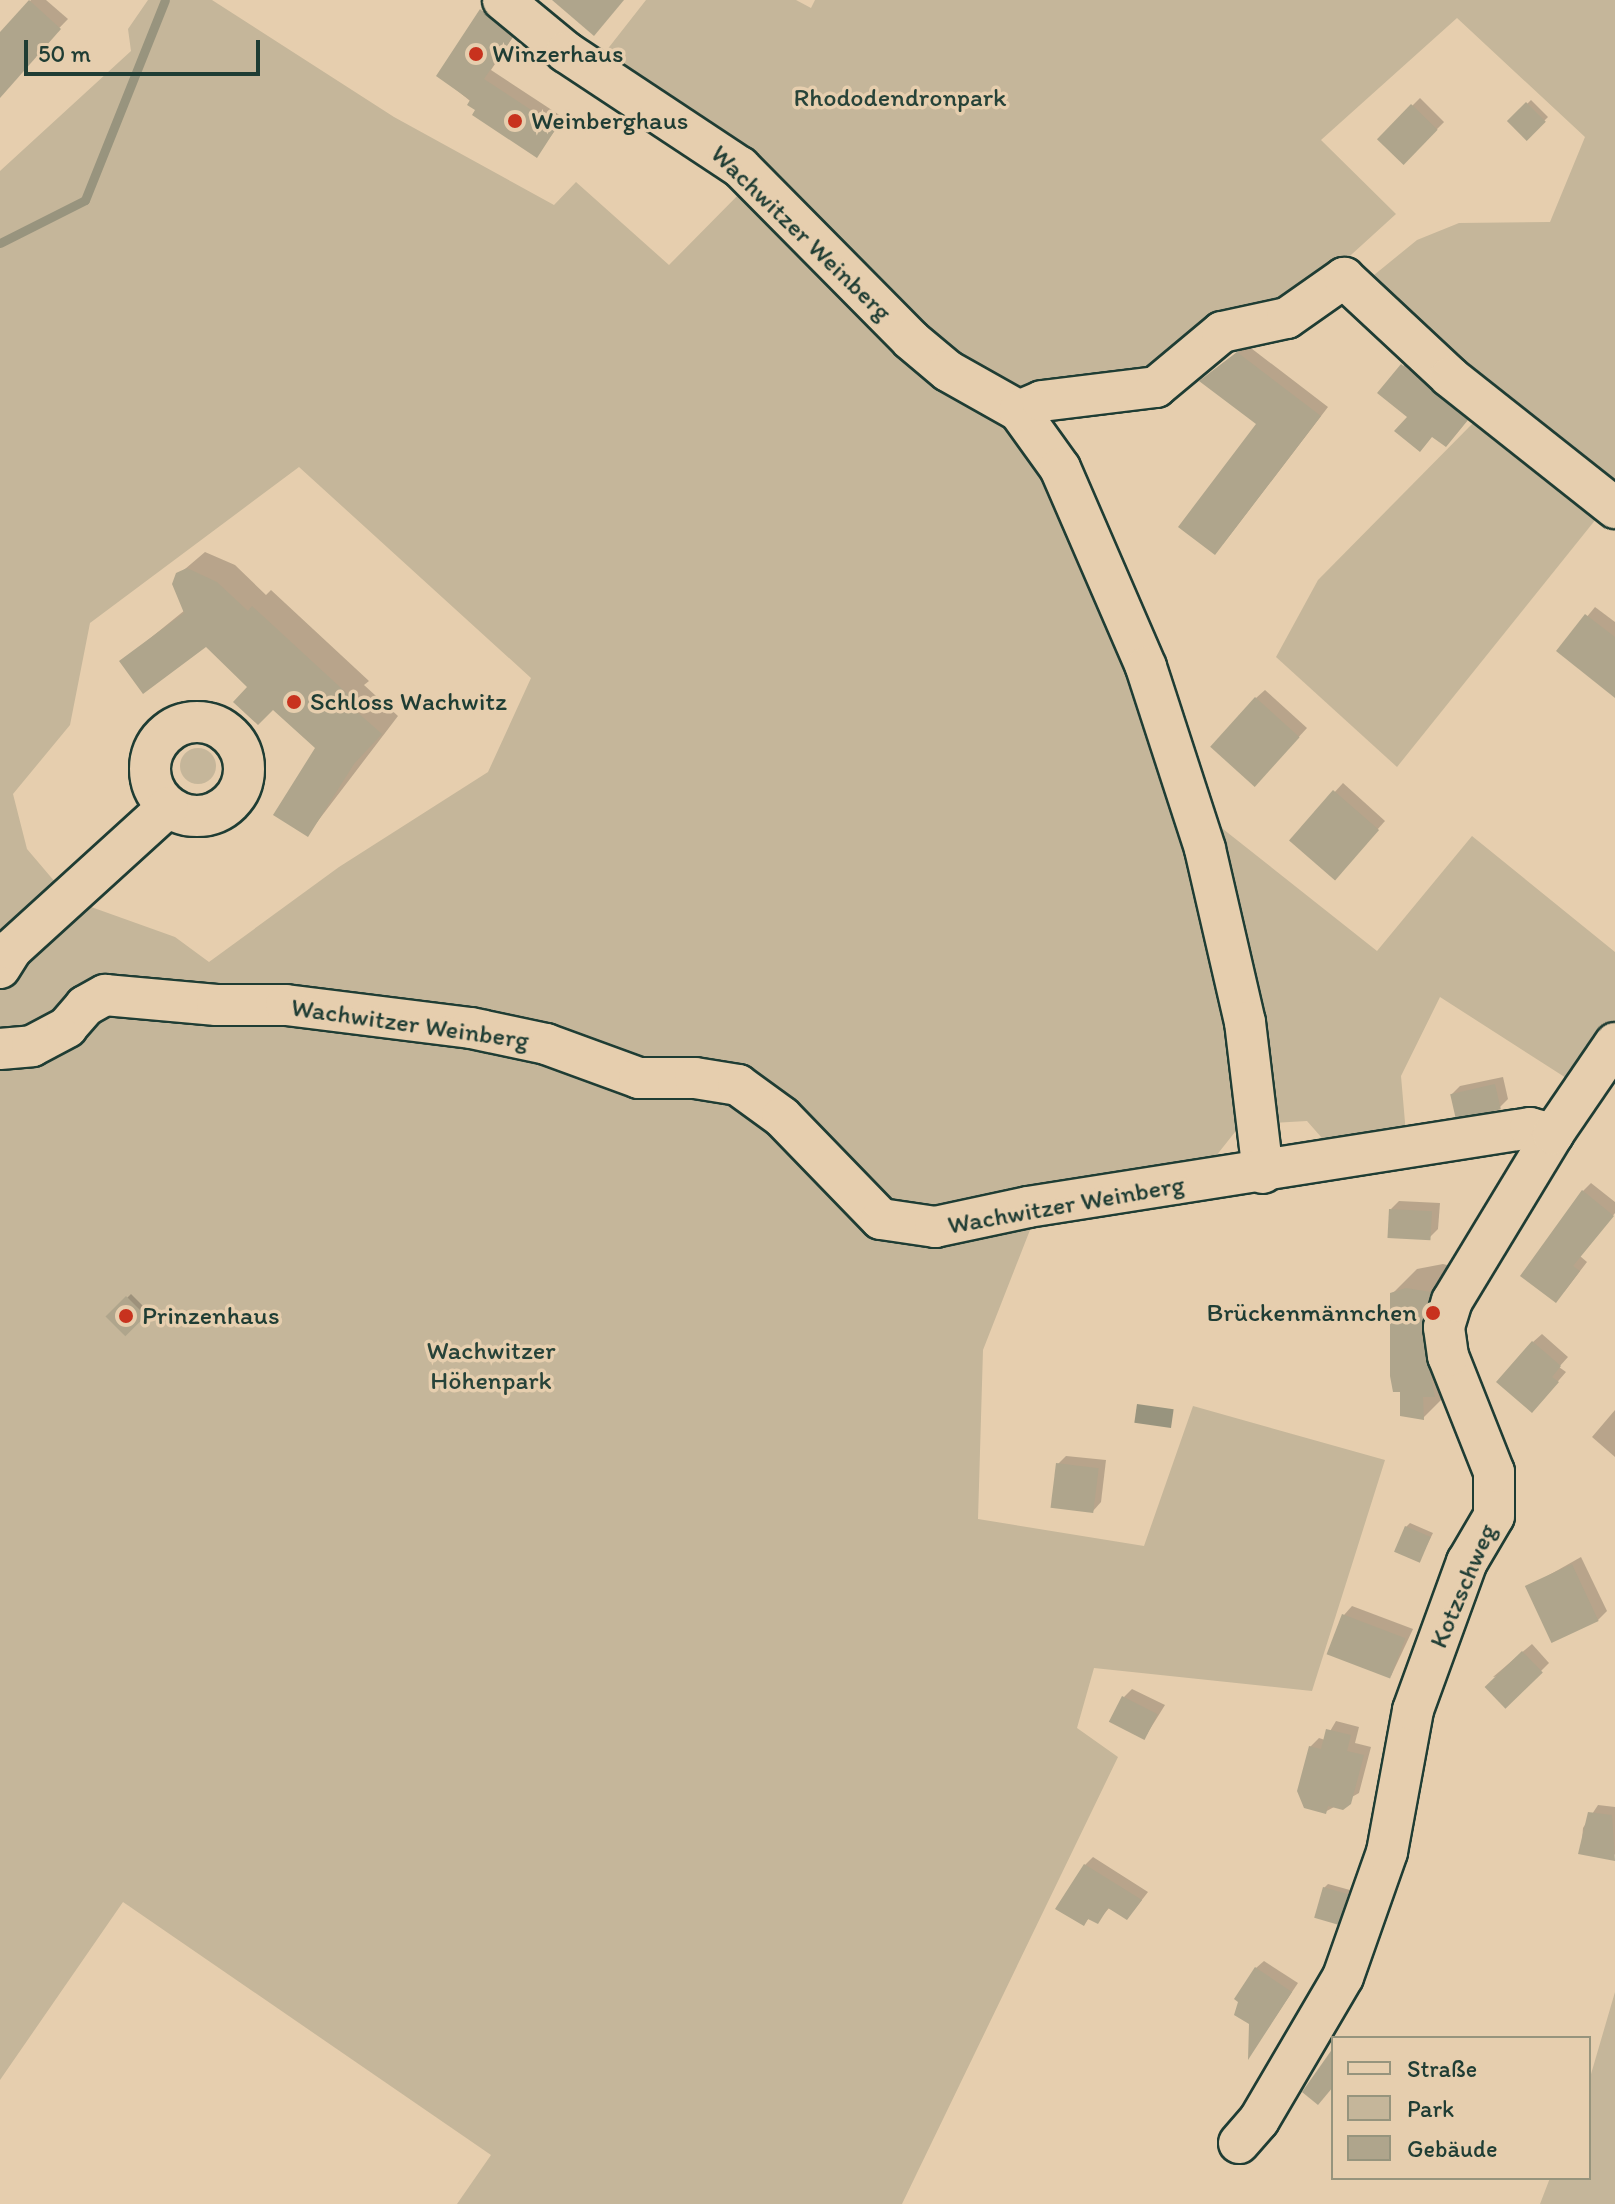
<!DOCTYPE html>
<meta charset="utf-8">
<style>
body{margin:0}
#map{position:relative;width:1615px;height:2204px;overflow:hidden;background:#e6ceae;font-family:Itim,sans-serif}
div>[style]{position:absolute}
.green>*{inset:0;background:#c5b69a}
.round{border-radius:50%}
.water>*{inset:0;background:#98947e;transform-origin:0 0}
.shadow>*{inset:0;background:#0003;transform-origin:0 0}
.stream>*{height:9px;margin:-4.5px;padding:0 4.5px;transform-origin:4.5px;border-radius:4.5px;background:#98947e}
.building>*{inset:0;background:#afa58c;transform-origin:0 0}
.roads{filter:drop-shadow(2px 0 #1f3d34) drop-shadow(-2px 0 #1f3d34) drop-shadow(0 2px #1f3d34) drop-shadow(0 -2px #1f3d34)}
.minor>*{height:40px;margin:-20px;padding:0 20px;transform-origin:20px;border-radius:20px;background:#e6ceae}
.minor>.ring{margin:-20px;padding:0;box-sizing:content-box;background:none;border:40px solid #e6ceae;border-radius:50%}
.dots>*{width:22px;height:22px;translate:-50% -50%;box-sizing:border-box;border:4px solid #e6ceae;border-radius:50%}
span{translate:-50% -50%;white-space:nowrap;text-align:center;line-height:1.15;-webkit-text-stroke:7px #e6ceae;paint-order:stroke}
.poi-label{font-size:26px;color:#1f3d34}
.left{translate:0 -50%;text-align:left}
.right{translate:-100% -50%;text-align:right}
.park-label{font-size:26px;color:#274339}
.street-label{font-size:26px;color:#1f3d34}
.legend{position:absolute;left:1331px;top:2036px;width:260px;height:144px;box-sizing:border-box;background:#e6ceae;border:2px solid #96947d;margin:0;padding:10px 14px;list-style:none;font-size:24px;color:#1f3d34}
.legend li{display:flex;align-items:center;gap:16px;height:40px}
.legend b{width:40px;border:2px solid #96947d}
.scale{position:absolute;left:24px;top:40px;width:236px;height:36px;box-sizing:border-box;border:4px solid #1f3d34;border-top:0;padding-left:10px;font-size:24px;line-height:28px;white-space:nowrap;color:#1f3d34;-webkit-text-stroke:6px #e6ceae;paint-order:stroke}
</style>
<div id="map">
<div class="green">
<div style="clip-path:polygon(evenodd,148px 0,212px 0,394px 117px,554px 205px,576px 182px,669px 265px,746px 187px,1009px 415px,1052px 488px,1128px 664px,1214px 926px,1239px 1127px,1208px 1166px,1048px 1184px,983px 1350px,978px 1519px,1144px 1546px,1193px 1406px,1385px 1460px,1312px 1691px,1094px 1668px,1077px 1728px,1118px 1757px,902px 2204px,457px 2204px,491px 2155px,123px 1902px,0 2080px,0 171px,131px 51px,128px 29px,148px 0,299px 467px,531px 678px,488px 772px,339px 867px,209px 962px,175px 937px,80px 903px,61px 889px,27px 849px,13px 794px,70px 725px,90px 623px,299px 467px)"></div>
<div style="clip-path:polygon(646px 0,796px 0,811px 8px,815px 0,1615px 0,1615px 487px,1363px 284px,1417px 240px,1459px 223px,1550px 222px,1585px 137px,1457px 18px,1321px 140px,1396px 214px,1329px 275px,1154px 381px,1019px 392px,965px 367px,599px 60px)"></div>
<div style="clip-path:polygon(1475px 421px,1596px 519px,1397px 767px,1276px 657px,1318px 580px)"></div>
<div class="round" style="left:180px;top:748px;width:36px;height:36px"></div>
<div style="clip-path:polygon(1204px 814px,1377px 951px,1472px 836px,1615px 952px,1615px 1023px,1574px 1083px,1440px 997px,1401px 1076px,1406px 1134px,1329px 1146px,1307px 1121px,1272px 1123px)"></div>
<div style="clip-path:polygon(1615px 1992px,1615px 2204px,1540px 2204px,1550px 2178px,1589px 2178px,1589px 2081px)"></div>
</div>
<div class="water">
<div style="left:1137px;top:1404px;width:37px;height:19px;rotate:8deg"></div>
</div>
<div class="shadow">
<div style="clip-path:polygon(31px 0,46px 0,68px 19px,0 89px,0 35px)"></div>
<div style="clip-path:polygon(490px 2px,519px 28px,491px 70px,564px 118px,537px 155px,438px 75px)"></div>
<div style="left:1420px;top:98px;width:34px;height:58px;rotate:45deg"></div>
<div style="left:1531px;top:100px;width:24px;height:30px;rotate:45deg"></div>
<div style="clip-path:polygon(1247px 345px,1328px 407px,1223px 544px,1258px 424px,1210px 373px)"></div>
<div style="clip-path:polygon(1411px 357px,1475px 411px,1454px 436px,1409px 416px,1380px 393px)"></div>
<div style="clip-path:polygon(205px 552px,235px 565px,266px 595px,271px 590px,369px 681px,364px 685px,398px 716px,308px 834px,318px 748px,206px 645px,121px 662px,185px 610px,178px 575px)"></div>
<div style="clip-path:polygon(1595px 607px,1615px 622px,1615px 695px,1559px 651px)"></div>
<div style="clip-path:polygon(1265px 690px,1307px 728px,1263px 776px,1256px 698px)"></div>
<div style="clip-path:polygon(1343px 783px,1385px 821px,1342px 869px,1291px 840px)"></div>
<div style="clip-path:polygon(1503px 1077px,1508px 1099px,1500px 1107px,1452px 1094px,1460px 1086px)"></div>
<div style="clip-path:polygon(1591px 1183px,1615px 1202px,1615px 1213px,1580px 1256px,1587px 1262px,1564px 1292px,1583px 1191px)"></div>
<div style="clip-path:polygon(1399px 1201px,1440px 1203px,1438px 1229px,1430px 1237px,1391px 1209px)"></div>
<div style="clip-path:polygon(1443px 1264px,1455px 1267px,1449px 1392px,1423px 1418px,1392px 1294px,1417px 1269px)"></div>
<div style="left:131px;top:1294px;width:24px;height:32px;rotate:45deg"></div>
<div style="clip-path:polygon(1542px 1334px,1568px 1357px,1559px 1367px,1566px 1372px,1540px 1402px,1533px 1342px)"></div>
<div style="clip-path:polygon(1615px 1410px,1615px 1457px,1592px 1437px)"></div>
<div style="clip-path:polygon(1066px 1456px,1106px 1460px,1101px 1502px,1093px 1511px,1058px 1464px)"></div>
<div style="clip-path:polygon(1410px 1523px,1433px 1533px,1419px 1561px,1406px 1527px)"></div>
<div style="clip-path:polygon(1581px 1557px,1607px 1611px,1598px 1620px,1528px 1587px)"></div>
<div style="clip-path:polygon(1352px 1606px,1413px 1629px,1391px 1676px,1344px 1615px)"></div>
<div style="clip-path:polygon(1532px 1644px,1549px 1663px,1541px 1671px,1493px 1677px)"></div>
<div style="clip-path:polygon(1132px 1689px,1165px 1705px,1145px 1737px,1124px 1697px)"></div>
<div style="clip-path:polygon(1336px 1721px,1359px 1727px,1355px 1743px,1371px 1747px,1359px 1793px,1325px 1812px,1310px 1747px,1319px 1738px,1325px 1740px)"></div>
<div style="clip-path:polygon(1598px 1805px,1615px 1807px,1615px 1854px,1611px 1858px,1581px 1853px,1583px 1828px)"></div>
<div style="clip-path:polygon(1093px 1857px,1148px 1892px,1134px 1910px,1110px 1907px,1097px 1922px,1090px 1917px,1084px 1924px,1085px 1865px)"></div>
<div style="clip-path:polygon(1328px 1884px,1350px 1890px,1336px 1922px,1324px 1888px)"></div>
<div style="clip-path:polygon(1264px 1961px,1298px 1983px,1250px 2055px,1256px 1968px)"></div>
</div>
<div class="stream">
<div style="left:0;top:243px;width:95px;rotate:-26.8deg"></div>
<div style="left:85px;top:200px;width:215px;rotate:-68.2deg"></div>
</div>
<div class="building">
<div style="clip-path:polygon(29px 0,61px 29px,0 98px,0 32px)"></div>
<div style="clip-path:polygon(552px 0,624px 0,594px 36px)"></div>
<div style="clip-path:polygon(480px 9px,512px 38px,484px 79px,557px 127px,537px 158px,472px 115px,475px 110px,467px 105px,470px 100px,436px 76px)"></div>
<div style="left:1526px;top:102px;width:28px;height:27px;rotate:45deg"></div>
<div style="left:1411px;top:104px;width:37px;height:49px;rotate:44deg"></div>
<div style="clip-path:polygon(1237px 352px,1321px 416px,1215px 555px,1178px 527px,1256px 424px,1199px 381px)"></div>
<div style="clip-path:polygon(1401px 364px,1468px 420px,1446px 447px,1432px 437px,1420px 452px,1394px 431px,1407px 417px,1377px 393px)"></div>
<div style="clip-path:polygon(187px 568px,217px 582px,248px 611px,252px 606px,353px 699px,348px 704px,382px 734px,354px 764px,308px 837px,273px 815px,315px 748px,273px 710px,258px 725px,233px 702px,247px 687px,206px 647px,143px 694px,119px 661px,184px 613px,172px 584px,176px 573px)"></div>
<div style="clip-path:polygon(1585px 614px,1615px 637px,1615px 698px,1556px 651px)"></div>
<div style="left:1255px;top:697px;width:60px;height:67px;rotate:42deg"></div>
<div style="left:1333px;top:790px;width:61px;height:67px;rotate:41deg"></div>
<div style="left:1495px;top:1084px;width:26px;height:46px;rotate:77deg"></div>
<div style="clip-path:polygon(1582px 1190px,1614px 1216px,1573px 1266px,1580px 1271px,1556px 1303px,1520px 1276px)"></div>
<div style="left:1389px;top:1209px;width:43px;height:29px;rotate:3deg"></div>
<div style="clip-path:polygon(1406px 1288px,1431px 1292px,1421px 1330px,1435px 1397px,1423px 1397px,1424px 1420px,1400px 1416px,1400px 1392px,1393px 1392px,1390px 1376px,1390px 1293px)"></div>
<div style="left:126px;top:1296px;width:28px;height:29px;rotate:45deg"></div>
<div style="clip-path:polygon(1532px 1341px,1561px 1366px,1552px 1377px,1559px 1382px,1532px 1413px,1496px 1382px)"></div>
<div style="left:1056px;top:1463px;width:43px;height:45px;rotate:7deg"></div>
<div style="left:1405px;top:1526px;width:28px;height:28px;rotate:23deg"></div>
<div style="left:1572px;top:1564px;width:63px;height:52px;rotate:65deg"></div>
<div style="left:1342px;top:1614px;width:68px;height:43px;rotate:21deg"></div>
<div style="left:1522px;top:1651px;width:30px;height:52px;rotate:46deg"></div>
<div style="left:1122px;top:1696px;width:40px;height:29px;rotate:27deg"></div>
<div style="clip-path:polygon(1326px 1729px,1351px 1735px,1347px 1751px,1364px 1755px,1351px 1804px,1343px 1810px,1328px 1806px,1326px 1814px,1304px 1808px,1297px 1791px,1309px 1746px,1321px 1749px)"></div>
<div style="clip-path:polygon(1588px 1812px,1612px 1815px,1615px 1861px,1578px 1854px)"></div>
<div style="clip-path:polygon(1084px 1864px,1142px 1900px,1127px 1920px,1108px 1908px,1098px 1924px,1088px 1919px,1084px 1926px,1055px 1909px)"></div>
<div style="left:1323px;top:1887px;width:26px;height:32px;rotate:16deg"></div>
<div style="clip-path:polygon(1255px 1967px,1292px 1992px,1248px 2060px,1249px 2024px,1234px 2015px,1238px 2002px,1234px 1999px)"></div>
<div style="clip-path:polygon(1333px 2048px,1333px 2087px,1318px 2105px,1302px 2092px)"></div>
</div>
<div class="roads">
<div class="minor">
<div style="left:503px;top:0;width:82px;rotate:39.5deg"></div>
<div style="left:566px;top:52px;width:209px;rotate:33.5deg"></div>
<div style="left:740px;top:167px;width:243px;rotate:45.3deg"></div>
<div style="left:911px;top:340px;width:48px;rotate:40deg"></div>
<div style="left:948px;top:371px;width:81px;rotate:29.4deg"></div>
<div style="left:1019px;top:411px;width:70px;rotate:54.3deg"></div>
<div style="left:1060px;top:468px;width:217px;rotate:66.6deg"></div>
<div style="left:1146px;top:667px;width:191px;rotate:72deg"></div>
<div style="left:1205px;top:849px;width:178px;rotate:77deg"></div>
<div style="left:1245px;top:1022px;width:152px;rotate:83.2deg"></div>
<div style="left:1019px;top:411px;width:25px;rotate:-23deg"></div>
<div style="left:1042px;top:401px;width:115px;rotate:-7deg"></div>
<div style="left:1156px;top:387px;width:86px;rotate:-39.8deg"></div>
<div style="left:1222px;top:332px;width:66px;rotate:-12.2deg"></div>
<div style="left:1287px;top:318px;width:70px;rotate:-35.1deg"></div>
<div style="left:1344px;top:278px;width:145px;rotate:43deg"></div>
<div style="left:1450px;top:377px;width:211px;rotate:38.4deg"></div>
<div class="ring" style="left:150px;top:722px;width:54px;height:54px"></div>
<div style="left:0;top:968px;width:22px;rotate:-58deg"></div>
<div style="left:12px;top:949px;width:211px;rotate:-42.3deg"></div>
<div style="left:0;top:1049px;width:32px;rotate:-5deg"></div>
<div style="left:32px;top:1046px;width:40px;rotate:-28deg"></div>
<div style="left:67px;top:1027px;width:28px;rotate:-49deg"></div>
<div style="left:85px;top:1006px;width:23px;rotate:-29deg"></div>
<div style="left:105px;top:995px;width:112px;rotate:5.1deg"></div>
<div style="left:217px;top:1005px;width:69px"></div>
<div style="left:286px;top:1005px;width:186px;rotate:7.1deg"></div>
<div style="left:471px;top:1028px;width:77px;rotate:12deg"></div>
<div style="left:546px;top:1044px;width:99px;rotate:20.1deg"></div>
<div style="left:639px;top:1078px;width:56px"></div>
<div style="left:695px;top:1078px;width:44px;rotate:9.2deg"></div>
<div style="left:738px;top:1085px;width:54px;rotate:36deg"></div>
<div style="left:782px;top:1117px;width:142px;rotate:45.9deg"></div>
<div style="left:881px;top:1219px;width:55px;rotate:8.4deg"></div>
<div style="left:935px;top:1227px;width:95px;rotate:-12.1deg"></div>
<div style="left:1028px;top:1207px;width:508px;rotate:-8.94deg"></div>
<div style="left:1530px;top:1128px;width:24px;rotate:15deg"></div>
<div style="left:1239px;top:2143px;width:30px;rotate:-49deg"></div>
<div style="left:1259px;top:2120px;width:166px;rotate:-59.6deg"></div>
<div style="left:1343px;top:1977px;width:133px;rotate:-70.6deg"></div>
<div style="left:1387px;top:1852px;width:144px;rotate:-79.6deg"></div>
<div style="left:1413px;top:1710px;width:158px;rotate:-70deg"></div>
<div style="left:1467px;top:1562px;width:53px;rotate:-59.6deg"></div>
<div style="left:1494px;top:1516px;width:44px;rotate:-90deg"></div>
<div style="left:1494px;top:1472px;width:125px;rotate:-111.6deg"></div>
<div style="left:1448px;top:1356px;width:29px;rotate:-98deg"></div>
<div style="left:1444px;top:1327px;width:27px;rotate:-73deg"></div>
<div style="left:1452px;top:1301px;width:195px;rotate:-58.8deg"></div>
<div style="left:1553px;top:1134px;width:110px;rotate:-55.7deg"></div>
</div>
</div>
<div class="dots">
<div style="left:476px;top:54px;background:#c8321e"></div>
<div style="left:515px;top:121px;background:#c8321e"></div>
<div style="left:294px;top:702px;background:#c8321e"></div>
<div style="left:1433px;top:1313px;background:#c8321e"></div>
<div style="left:126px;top:1316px;background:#c8321e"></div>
</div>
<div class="poi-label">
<span class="left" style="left:492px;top:54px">Winzerhaus</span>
<span class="left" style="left:531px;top:121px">Weinberghaus</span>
<span class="left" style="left:310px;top:702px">Schloss Wachwitz</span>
<span class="right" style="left:1417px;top:1313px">Brückenmännchen</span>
<span class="left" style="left:142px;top:1316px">Prinzenhaus</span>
</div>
<div class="park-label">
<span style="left:900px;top:98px">Rhododendronpark</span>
<span style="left:491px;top:1366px">Wachwitzer<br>Höhenpark</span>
</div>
<div class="street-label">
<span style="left:801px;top:233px;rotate:44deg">Wachwitzer Weinberg</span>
<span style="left:410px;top:1024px;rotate:8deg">Wachwitzer Weinberg</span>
<span style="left:1066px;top:1205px;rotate:-10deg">Wachwitzer Weinberg</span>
<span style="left:1463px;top:1586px;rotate:-67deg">Kotzschweg</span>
</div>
<ul class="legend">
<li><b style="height:10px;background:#e6ceae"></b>Straße</li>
<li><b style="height:22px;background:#c5b69a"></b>Park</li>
<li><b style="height:22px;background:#afa58c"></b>Gebäude</li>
</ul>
<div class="scale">50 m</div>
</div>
